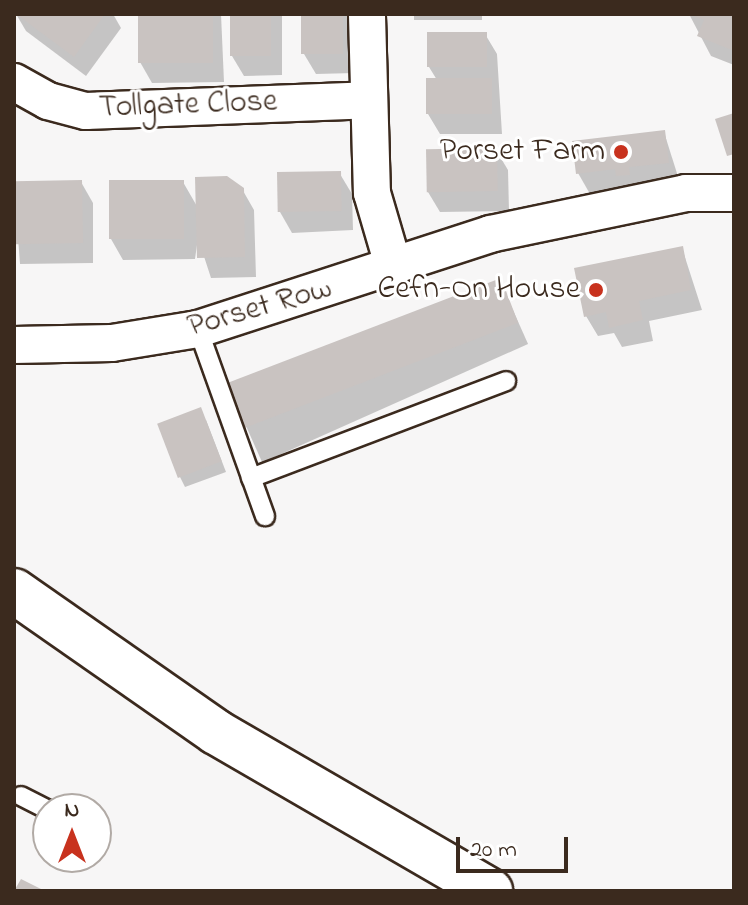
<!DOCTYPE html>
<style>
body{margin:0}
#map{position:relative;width:748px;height:905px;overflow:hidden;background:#f7f6f6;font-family:"Indie Flower",sans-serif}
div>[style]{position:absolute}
.shadow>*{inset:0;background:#0003;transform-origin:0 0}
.building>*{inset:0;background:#c9c3c1;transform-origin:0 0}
.roads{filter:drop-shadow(2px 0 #3b2a1e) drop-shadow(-2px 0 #3b2a1e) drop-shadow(0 2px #3b2a1e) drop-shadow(0 -2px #3b2a1e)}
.service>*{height:18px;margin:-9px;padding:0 9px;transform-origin:9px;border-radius:9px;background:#fff}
.minor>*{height:36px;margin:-18px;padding:0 18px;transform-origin:18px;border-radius:18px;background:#fff}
.tertiary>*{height:44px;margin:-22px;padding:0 22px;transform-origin:22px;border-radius:22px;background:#fff}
.dots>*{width:22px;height:22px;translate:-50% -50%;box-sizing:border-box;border:4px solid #fff;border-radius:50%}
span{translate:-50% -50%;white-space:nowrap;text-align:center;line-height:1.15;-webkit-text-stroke:6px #fff;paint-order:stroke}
.street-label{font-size:32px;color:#3b2a1e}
.poi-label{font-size:32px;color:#3b2a1e}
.right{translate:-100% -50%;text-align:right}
.frame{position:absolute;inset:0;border:16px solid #3b2a1e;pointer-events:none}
.north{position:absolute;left:32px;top:793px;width:80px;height:80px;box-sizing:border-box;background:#fff;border:2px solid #b1aaa5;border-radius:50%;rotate:0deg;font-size:22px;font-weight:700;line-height:32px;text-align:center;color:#3b2a1e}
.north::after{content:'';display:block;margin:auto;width:28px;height:36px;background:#c8321e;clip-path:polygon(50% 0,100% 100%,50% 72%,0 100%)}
.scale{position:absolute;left:456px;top:837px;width:112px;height:36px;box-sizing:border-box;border:4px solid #3b2a1e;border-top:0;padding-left:10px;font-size:24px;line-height:28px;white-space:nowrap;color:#3b2a1e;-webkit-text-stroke:6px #fff;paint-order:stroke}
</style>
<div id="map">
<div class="shadow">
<div style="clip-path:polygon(16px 14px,113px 14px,121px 28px,86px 76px,26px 31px)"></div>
<div style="clip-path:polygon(140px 14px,221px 14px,224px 82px,152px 83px,140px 62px)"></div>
<div style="clip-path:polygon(232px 14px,282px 14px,282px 75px,244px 76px,232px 56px)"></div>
<div style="clip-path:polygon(303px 14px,353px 14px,355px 73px,316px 74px,304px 54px)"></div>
<div style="left:414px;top:14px;width:68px;height:6px"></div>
<div style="clip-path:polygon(689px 14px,734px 14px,734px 65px,711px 56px)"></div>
<div style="clip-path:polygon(485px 34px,497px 54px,502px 134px,440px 134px,428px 114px,437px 80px,429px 67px)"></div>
<div style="clip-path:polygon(664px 132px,680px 183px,590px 194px,578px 173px)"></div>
<div style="clip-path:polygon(496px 150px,508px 170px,509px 211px,440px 212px,428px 192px)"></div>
<div style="clip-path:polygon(340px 174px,352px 194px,353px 230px,292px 233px,280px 212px)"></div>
<div style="clip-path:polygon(81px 182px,93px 203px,93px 263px,20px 264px,14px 183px)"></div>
<div style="clip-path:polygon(183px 182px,198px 208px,242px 189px,254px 210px,256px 277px,211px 278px,198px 238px,195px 259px,123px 260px,111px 239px)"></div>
<div style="clip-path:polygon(682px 248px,702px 310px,649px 321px,653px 341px,622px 347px,614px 333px,598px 336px,586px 316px)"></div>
<div style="left:500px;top:281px;width:69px;height:291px;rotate:66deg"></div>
<div style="clip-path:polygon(206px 420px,226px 472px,185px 487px,180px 477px)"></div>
</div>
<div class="building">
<div style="clip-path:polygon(16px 14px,105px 14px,74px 57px)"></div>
<div style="left:138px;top:14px;width:75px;height:49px"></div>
<div style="left:230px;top:14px;width:41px;height:42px"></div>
<div style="left:301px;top:14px;width:42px;height:40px"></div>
<div style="clip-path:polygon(689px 14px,734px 14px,734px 51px,697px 36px,704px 20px)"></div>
<div style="left:487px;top:32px;width:35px;height:60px;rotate:90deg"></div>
<div style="left:426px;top:78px;width:66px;height:36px"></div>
<div style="clip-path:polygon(734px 113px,734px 154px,727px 156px,715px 119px)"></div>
<div style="clip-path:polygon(665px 130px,669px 163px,629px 167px,630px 175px,616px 176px,615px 169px,576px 174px,572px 141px)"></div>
<div style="left:497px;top:148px;width:43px;height:71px;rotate:89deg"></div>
<div style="left:341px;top:171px;width:40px;height:64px;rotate:89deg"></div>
<div style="clip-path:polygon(227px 176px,244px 188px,245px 257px,197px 258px,195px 177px)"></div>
<div style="left:82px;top:180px;width:63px;height:68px;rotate:89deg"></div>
<div style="left:184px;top:180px;width:59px;height:75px;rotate:90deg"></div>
<div style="clip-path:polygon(683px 246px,691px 290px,639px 301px,643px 320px,609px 328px,606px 312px,584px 317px,574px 268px)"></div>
<div style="left:501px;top:278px;width:48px;height:296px;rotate:69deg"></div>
<div style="left:201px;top:407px;width:58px;height:47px;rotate:69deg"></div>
<div style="clip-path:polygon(21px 879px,45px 891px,14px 891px)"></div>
</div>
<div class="roads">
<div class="service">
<div style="left:198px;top:329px;width:199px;rotate:70.3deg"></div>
<div style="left:251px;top:478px;width:273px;rotate:-20.8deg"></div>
<div style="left:21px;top:796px;width:30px;rotate:27deg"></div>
</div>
<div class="minor">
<div style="left:367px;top:16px;width:177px;rotate:88.4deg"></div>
<div style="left:372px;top:193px;width:78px;rotate:73.7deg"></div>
<div style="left:14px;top:82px;width:39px;rotate:29deg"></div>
<div style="left:48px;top:101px;width:39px;rotate:15deg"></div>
<div style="left:86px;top:111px;width:282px;rotate:-2.2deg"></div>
<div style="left:14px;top:345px;width:98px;rotate:-1.2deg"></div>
<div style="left:112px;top:343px;width:87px;rotate:-9.2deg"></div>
<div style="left:198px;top:329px;width:307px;rotate:-18deg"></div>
<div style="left:490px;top:234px;width:200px;rotate:-11.8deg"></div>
<div style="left:686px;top:193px;width:48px"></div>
</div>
<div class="tertiary">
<div style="left:14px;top:591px;width:246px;rotate:34.9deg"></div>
<div style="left:216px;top:732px;width:317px;rotate:30.1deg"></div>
</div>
</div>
<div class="dots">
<div style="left:621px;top:152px;background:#c8321e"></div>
<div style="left:596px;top:290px;background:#c8321e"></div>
</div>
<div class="street-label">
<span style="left:188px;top:106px;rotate:-2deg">Tollgate Close</span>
<span style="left:260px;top:309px;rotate:-16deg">Porset Row</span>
</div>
<div class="poi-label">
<span class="right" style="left:605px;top:152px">Porset Farm</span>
<span class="right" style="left:580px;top:290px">Cefn-On House</span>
</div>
<div class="frame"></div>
<div class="north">N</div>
<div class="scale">20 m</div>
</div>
